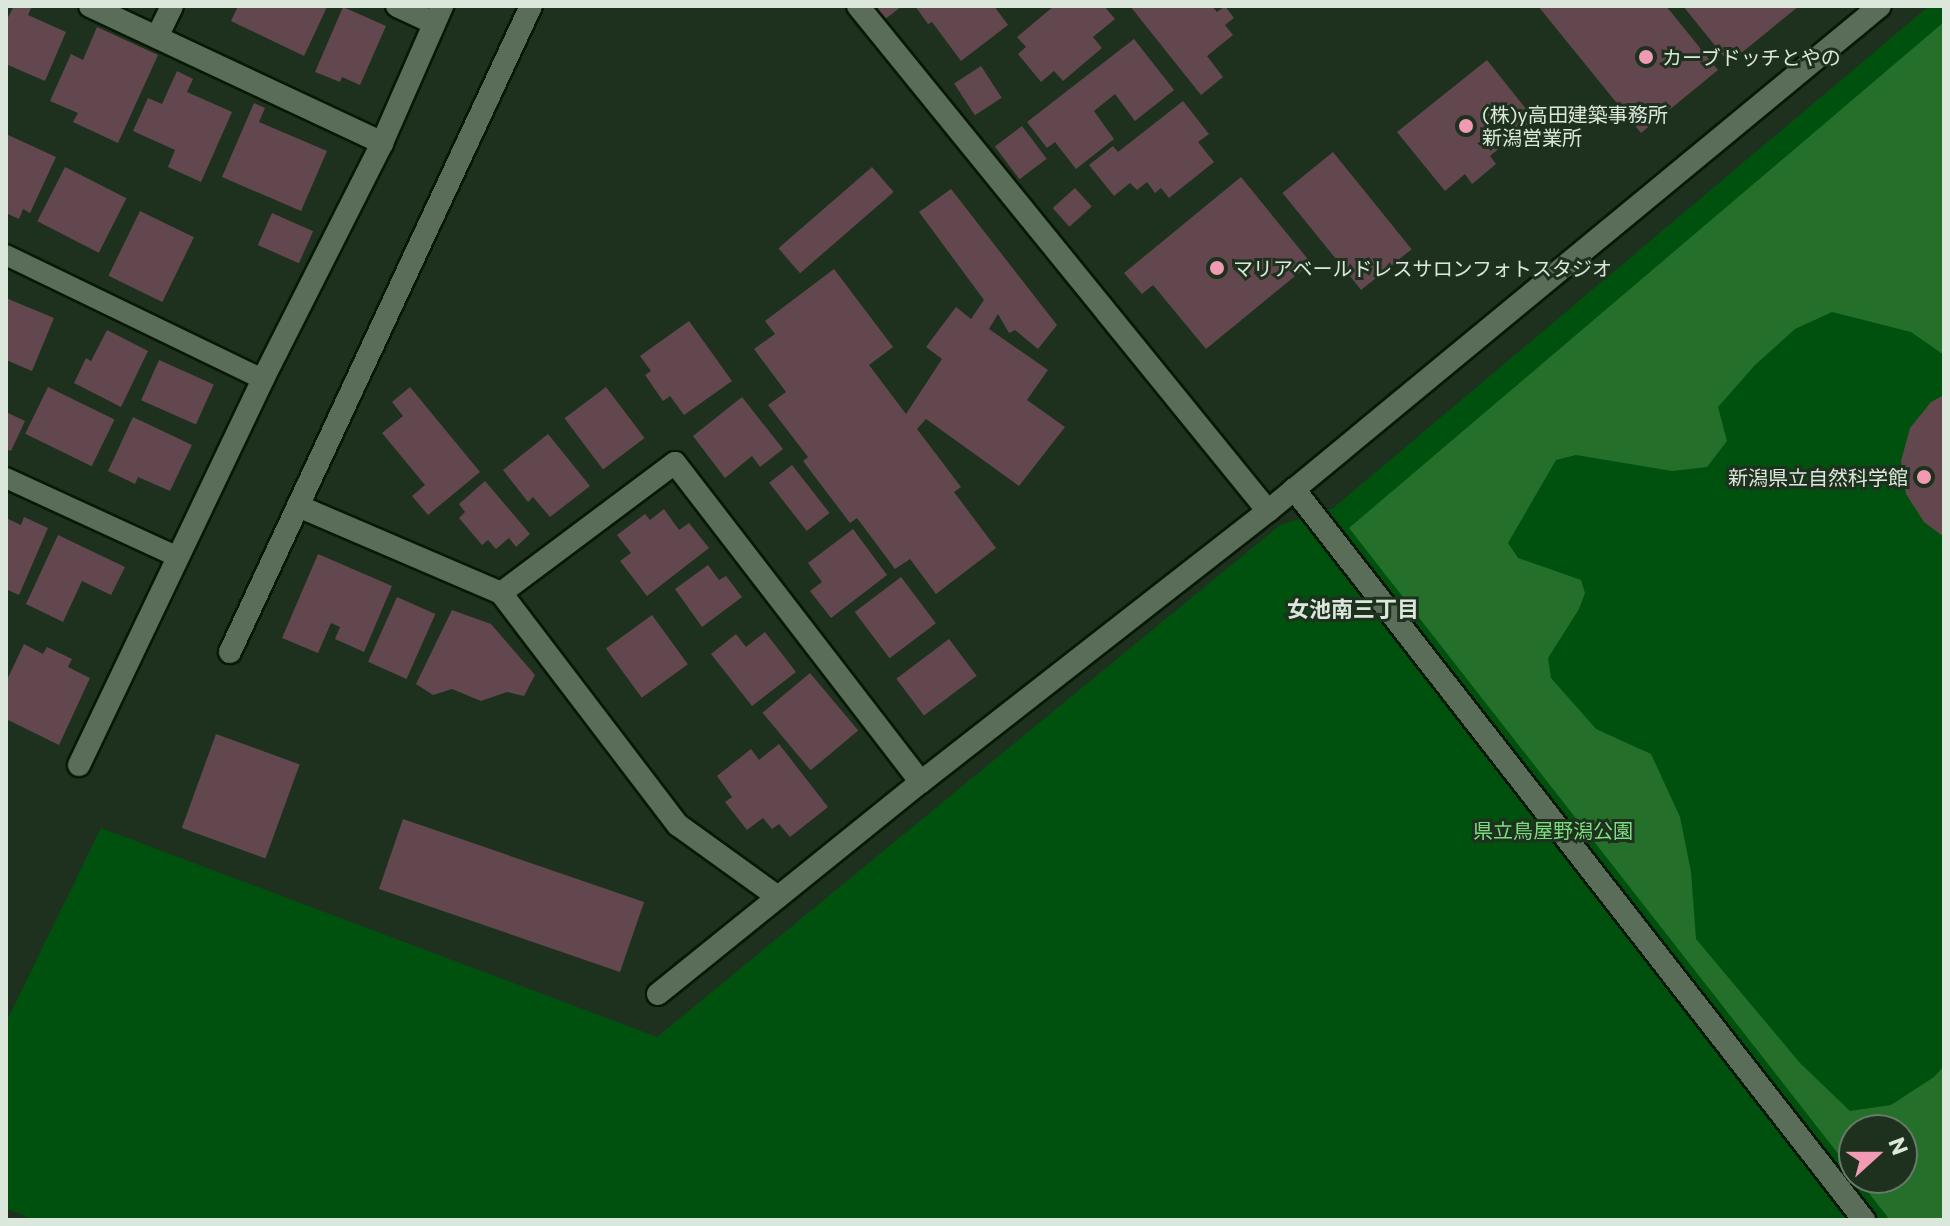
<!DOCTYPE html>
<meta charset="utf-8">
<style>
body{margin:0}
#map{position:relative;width:1950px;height:1226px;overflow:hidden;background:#1e301e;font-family:Commissioner,"Noto Sans JP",sans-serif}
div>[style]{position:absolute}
.green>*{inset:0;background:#00510e}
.forest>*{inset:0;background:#24702b}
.building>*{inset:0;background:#63474e;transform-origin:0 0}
.roads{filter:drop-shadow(2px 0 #071807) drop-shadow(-2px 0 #071807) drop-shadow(0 2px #071807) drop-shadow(0 -2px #071807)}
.service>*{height:20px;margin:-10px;padding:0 10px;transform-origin:10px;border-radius:10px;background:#596d59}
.minor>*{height:22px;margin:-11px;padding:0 11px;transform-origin:11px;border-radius:11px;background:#596d59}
.dots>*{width:22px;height:22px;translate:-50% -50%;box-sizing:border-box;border:4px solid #1e301e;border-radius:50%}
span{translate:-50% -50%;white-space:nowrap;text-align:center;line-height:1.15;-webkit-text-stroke:6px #1e301e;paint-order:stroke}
.poi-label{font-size:20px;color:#dbe7db}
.left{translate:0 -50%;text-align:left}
.right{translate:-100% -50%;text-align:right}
.park-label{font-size:20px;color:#7dde81}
.neighbourhood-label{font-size:22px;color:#dbe7db;font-weight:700}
.frame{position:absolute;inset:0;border:8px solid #dbe7db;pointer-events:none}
.north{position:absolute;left:1838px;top:1114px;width:80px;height:80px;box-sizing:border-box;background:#1e301e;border:2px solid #6a796a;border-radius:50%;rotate:69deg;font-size:22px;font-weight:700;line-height:32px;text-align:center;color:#dbe7db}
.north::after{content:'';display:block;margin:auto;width:28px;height:36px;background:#f19ab3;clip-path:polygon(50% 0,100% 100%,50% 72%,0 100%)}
</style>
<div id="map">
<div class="green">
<div style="clip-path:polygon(evenodd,1929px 6px,1944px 6px,1944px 1220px,34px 1220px,6px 1208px,6px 1022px,101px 828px,657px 1037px,1280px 525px,1332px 509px,1929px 6px,1854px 1130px,1902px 1130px,1902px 1178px,1854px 1178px,1854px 1130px)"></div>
</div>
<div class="forest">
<div style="clip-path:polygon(1944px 22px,1944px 355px,1911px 332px,1832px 312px,1795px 329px,1755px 365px,1718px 407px,1727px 441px,1707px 467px,1672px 471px,1576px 455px,1556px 460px,1508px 543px,1518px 558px,1581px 580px,1585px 593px,1579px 609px,1548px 658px,1551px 678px,1596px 729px,1651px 754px,1680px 817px,1691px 872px,1696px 939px,1800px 1063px,1850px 1111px,1891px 1105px,1934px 1077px,1944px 1066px,1944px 1220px,1890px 1220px,1857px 1178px,1902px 1178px,1902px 1130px,1854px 1130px,1854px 1174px,1349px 528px)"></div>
</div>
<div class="building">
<div style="clip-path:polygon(14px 6px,32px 6px,28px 15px,66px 32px,45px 81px,8px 65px,6px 70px,6px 21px)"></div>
<div style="clip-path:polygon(238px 6px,325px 6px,327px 7px,304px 56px,231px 21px)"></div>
<div style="clip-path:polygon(873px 6px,902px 6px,884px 20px)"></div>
<div style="clip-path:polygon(915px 6px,994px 6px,1008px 25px,961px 61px,932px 22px,928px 24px)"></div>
<div style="clip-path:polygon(1054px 6px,1104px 6px,1115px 19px,1093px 37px,1102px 48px,1063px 81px,1054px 71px,1041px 82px,1018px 54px,1026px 47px,1017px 37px)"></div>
<div style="clip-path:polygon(1130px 6px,1212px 6px,1217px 12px,1225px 6px,1234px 18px,1225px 25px,1233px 35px,1207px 56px,1223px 77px,1201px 95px)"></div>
<div style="clip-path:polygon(1538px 6px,1666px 6px,1718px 70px,1641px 133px)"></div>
<div style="clip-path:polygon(1683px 6px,1799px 6px,1729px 63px)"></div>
<div style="clip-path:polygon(343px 7px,386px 26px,360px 85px,342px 77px,340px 82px,315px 72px)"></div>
<div style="clip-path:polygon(97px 27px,158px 55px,118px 143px,73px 122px,78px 113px,50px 101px,71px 54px,83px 60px)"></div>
<div style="clip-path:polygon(1134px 39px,1174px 90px,1135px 121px,1115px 94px,1094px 111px,1114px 139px,1076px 169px,1055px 142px,1047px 148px,1027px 122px)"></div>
<div style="clip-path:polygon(1487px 60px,1534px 119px,1490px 156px,1496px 164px,1472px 184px,1465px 174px,1445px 191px,1397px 132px)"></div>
<div style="left:981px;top:66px;width:38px;height:32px;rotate:57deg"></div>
<div style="clip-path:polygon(177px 71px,193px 79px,187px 92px,232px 112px,201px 182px,168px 167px,175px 150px,133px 131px,148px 98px,162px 104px)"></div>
<div style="clip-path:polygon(1183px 101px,1209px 134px,1198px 142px,1214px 162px,1169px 198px,1161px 188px,1155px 193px,1147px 182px,1137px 190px,1130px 183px,1114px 196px,1089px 165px,1113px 146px,1118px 152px)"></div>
<div style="clip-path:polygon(254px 103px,265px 108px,259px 122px,327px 151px,301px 211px,222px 177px)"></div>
<div style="left:1022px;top:126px;width:41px;height:34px;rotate:53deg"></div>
<div style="clip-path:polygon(6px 134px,56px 157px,30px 213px,23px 209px,19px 219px,6px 213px)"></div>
<div style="left:1333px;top:152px;width:125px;height:65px;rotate:51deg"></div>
<div style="left:65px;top:167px;width:69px;height:61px;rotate:27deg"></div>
<div style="left:872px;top:167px;width:33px;height:124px;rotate:49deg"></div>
<div style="clip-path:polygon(1241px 177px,1311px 263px,1206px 349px,1153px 285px,1142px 294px,1124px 273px)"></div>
<div style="left:1075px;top:188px;width:25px;height:30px;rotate:48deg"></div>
<div style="clip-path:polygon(951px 189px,1057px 325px,1038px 349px,1015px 330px,1009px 333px,998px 314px,989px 329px,1048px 370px,1027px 400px,1065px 427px,1019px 486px,926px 419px,917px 429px,961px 487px,954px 492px,996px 548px,936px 594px,910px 559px,895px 569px,857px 518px,850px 523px,803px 461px,808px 457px,768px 405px,786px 392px,754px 349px,775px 334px,765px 321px,834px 269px,893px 347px,869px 365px,906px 414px,942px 359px,926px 347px,956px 307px,971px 319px,984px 300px,919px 212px)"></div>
<div style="left:140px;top:211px;width:60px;height:72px;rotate:26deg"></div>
<div style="left:272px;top:213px;width:45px;height:35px;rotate:24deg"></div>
<div style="clip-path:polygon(6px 298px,54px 318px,32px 371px,6px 360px)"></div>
<div style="clip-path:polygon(689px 321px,732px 381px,684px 415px,670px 396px,663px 401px,645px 375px,651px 371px,640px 356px)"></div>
<div style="clip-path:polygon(107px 330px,148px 351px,121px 407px,74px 383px,86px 358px,91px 361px)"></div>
<div style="left:159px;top:360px;width:60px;height:44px;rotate:24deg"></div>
<div style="left:48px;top:387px;width:74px;height:52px;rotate:26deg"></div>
<div style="clip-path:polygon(410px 387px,480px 472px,428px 515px,412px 496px,425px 485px,382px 433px,403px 416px,392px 402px)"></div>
<div style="left:606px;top:387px;width:64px;height:52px;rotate:53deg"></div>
<div style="clip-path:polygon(1944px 395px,1944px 537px,1924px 522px,1906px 494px,1901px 461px,1910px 428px,1931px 402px)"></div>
<div style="clip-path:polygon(742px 397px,783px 449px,760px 467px,752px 456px,725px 478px,693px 436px)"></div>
<div style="clip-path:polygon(6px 412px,25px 421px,11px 451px,6px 449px)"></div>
<div style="clip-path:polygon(133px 417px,192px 445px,170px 491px,138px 477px,135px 484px,108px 471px)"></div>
<div style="clip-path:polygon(548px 434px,590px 486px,550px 517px,533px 497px,528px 502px,503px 470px)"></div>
<div style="left:792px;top:465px;width:61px;height:29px;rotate:52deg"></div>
<div style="clip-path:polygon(485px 481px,530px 534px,516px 547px,509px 538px,496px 549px,488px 540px,482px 545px,459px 518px,465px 512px,459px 504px)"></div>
<div style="clip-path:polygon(664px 509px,679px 530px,689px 523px,709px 548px,647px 596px,620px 561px,631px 553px,617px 535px,645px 514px,650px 520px)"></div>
<div style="clip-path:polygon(24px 517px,48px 528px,19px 595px,6px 589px,6px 518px,21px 525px)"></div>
<div style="clip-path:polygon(853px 529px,887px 575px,831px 618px,810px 591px,822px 582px,808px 563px)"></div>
<div style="clip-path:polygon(58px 535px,125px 567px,111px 595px,82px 581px,63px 622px,26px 604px)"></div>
<div style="clip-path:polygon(318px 554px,392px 586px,364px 652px,335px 639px,340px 627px,331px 623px,318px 653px,282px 638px)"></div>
<div style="clip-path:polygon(708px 565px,719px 580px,726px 576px,742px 597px,702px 627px,675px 589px)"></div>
<div style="left:901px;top:577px;width:58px;height:58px;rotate:53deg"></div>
<div style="left:397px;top:597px;width:42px;height:71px;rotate:24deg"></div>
<div style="clip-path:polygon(452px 610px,491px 624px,535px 675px,524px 696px,507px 692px,481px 701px,452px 689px,433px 695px,416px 684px)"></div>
<div style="left:652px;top:615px;width:61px;height:57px;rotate:54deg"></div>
<div style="clip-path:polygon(765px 632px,796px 672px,752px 706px,711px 654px,736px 634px,746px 647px)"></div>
<div style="left:949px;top:639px;width:46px;height:66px;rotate:53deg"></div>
<div style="clip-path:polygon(24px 644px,43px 654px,47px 647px,72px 659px,68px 667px,90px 678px,59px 745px,6px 719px,6px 682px)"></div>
<div style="left:810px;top:673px;width:75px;height:62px;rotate:50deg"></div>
<div style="left:216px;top:734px;width:89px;height:100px;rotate:20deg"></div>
<div style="clip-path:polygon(779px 744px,828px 807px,790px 837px,779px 824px,772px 829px,763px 818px,747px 830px,725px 802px,732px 797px,717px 776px,751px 749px,759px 760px)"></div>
<div style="left:403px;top:819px;width:255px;height:74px;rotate:19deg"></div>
</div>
<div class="roads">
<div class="service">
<div style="left:6px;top:255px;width:285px;rotate:25.8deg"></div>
<div style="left:6px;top:478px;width:189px;rotate:24.7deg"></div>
</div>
<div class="minor">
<div style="left:90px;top:6px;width:323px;rotate:25.1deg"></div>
<div style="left:397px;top:6px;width:41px;rotate:24.7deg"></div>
<div style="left:858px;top:6px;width:650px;rotate:50.93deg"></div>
<div style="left:1268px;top:511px;width:793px;rotate:-39.53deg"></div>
<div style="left:157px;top:37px;width:34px;rotate:-64deg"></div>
<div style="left:1294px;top:489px;width:927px;rotate:52.05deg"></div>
<div style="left:298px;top:506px;width:221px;rotate:23.2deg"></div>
<div style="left:501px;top:593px;width:292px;rotate:52.7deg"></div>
<div style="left:678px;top:825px;width:123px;rotate:35.8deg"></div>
<div style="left:501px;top:593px;width:217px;rotate:-36.8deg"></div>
<div style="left:675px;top:463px;width:403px;rotate:52.4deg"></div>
<div style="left:230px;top:652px;width:713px;rotate:-65.02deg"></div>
<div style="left:79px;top:765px;width:428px;rotate:-64.5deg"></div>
<div style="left:263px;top:379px;width:264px;rotate:-63.2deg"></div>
<div style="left:382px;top:143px;width:150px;rotate:-66.3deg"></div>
<div style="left:658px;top:994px;width:338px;rotate:-38.9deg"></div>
<div style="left:921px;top:782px;width:440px;rotate:-38deg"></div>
</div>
</div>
<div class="dots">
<div style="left:1646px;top:57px;background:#f19ab3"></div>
<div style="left:1466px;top:126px;background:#f19ab3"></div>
<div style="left:1217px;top:268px;background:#f19ab3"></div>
<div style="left:1924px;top:477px;background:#f19ab3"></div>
</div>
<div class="poi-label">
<span class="left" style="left:1662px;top:57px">カーブドッチとやの</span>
<span class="left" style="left:1482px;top:126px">(株)y高田建築事務所<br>新潟営業所</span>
<span class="left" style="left:1233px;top:268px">マリアベールドレスサロンフォトスタジオ</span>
<span class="right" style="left:1908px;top:477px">新潟県立自然科学館</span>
</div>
<div class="park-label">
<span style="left:1553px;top:830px">県立鳥屋野潟公園</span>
</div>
<div class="neighbourhood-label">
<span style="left:1353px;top:609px">女池南三丁目</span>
</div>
<div class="frame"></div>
<div class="north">N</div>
</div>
